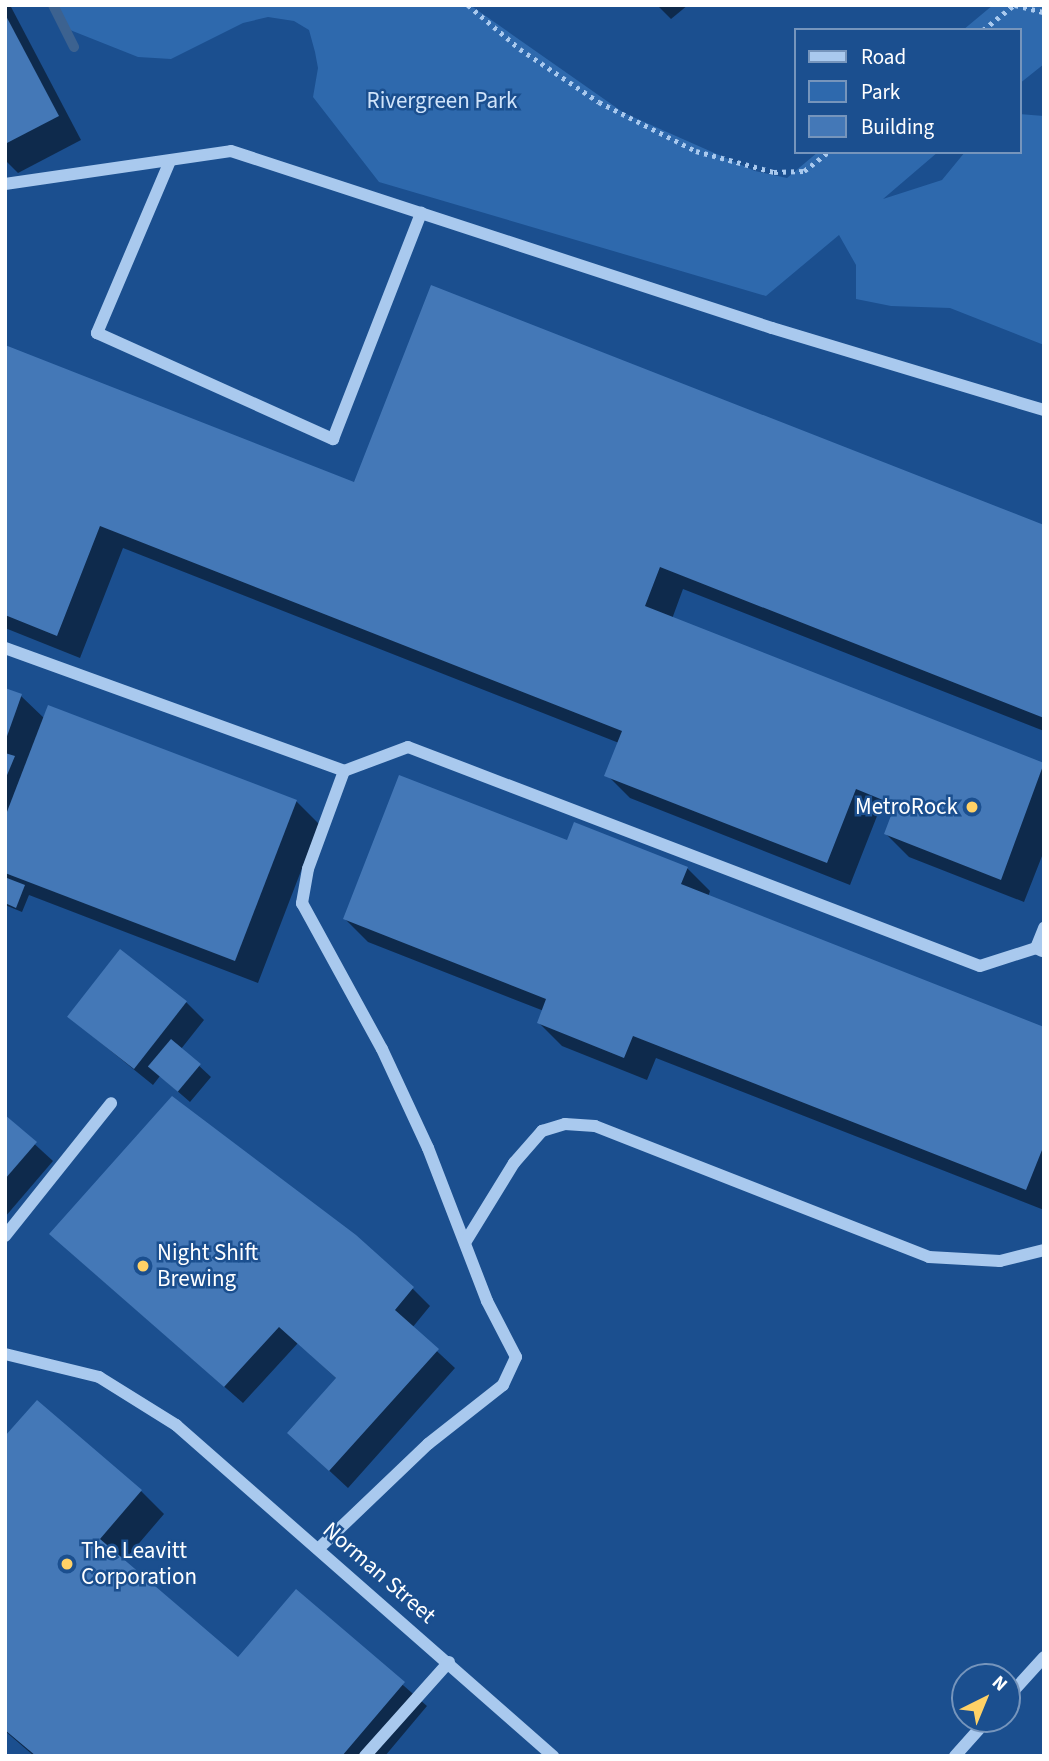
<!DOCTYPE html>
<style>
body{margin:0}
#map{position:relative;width:1049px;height:1761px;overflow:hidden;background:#1b4f8f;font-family:"Source Sans 3",sans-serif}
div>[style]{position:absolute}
.green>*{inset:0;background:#2e69ad}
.shadow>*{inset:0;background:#0007}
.stream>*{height:10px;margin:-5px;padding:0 5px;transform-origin:5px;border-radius:5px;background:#3c6290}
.building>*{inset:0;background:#4478b7;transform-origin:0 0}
.path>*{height:4.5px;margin-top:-2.25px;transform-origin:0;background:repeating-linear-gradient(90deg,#a9c9ee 0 3.5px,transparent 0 8.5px)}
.minor>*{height:12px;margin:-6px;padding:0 6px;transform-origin:6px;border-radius:6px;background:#a9c9ee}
.dots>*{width:19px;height:19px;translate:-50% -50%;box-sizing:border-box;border:4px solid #1b4f8f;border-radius:50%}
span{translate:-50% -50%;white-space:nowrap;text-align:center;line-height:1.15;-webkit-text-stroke:5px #1b4f8f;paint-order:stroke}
.park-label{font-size:23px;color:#cfe3fa}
.poi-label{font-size:23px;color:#fff}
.right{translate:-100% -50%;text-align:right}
.left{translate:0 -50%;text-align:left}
.street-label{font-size:23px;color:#fff}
.frame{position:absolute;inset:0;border:7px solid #fff;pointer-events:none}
.legend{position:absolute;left:794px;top:28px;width:228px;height:126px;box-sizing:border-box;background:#1b4f8f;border:2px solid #7695bc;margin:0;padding:9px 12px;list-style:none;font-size:21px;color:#fff}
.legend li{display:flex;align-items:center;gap:14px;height:35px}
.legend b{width:35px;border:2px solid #7695bc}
.north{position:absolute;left:951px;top:1663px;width:70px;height:70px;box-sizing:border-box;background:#1b4f8f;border:2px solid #7695bc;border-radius:50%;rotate:43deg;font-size:19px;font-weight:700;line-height:28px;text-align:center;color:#fff}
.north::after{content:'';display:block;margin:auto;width:24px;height:32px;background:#ffd166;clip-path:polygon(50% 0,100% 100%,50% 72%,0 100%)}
</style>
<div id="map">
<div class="green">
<div style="clip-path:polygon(52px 5px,470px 5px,624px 113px,755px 171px,787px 178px,818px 152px,938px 152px,883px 199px,942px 180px,965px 152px,1019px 152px,1019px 114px,1044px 116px,1044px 345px,950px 308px,891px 306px,856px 299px,856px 265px,839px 235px,766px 296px,379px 182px,313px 97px,318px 68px,315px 52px,309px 30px,294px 21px,268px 17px,243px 23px,171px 59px,138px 57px,65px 28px)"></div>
<div style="clip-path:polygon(993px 5px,1044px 5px,1044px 64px,1019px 84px,1019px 30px,963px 30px)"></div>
</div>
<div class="shadow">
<div style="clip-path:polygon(5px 5px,10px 5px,81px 140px,18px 173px,5px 160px)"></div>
<div style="clip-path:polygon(657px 5px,688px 5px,671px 19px)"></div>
<div style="clip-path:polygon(5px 347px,355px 484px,1044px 527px,1044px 731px,683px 589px,672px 619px,1044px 765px,1044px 851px,1024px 902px,909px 857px,886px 834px,892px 817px,879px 811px,850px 885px,630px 798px,607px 775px,619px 743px,123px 548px,80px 658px,5px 628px)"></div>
<div style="clip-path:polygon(5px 690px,21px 696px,45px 719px,296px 801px,319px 824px,258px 983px,29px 895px,22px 912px,5px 905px)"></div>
<div style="clip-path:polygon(568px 843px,687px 868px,710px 891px,708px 897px,1044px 1028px,1044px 1210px,656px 1058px,647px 1080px,562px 1046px,539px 1023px,544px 1011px,368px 942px,345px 919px)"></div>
<div style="clip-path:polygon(186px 1002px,204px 1020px,181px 1049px,211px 1077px,190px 1102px,160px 1076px,153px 1085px,69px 1017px)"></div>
<div style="clip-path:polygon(5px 1117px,53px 1161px,5px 1217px)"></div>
<div style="clip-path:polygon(69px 1251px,412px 1288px,430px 1306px,412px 1328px,455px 1368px,348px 1488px,307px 1450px,337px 1379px,298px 1343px,243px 1403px)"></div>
<div style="clip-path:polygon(5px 1439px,141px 1491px,164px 1514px,123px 1562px,238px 1660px,296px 1592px,427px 1706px,385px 1756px,34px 1756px,5px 1731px)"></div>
</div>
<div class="stream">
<div style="left:53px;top:5px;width:47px;rotate:63.4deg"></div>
</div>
<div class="building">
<div style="clip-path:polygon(5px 14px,59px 116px,5px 144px)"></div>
<div style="clip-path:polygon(431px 285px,1044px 525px,1044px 718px,660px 567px,645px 606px,1044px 763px,1001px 880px,884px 834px,895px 805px,856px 789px,827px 863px,604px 776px,622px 731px,100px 526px,57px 636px,5px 615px,5px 345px,354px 482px)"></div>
<div style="clip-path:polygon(5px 688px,22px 694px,6px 739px,5px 739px)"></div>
<div style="clip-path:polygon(48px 705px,297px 800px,235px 961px,5px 873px,5px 817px)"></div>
<div style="clip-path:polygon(5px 753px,15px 756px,5px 780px)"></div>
<div style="clip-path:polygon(399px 775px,567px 840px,574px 822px,688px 867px,681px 884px,1044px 1027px,1044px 1145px,1026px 1190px,633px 1036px,624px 1058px,537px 1023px,546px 999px,343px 919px)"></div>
<div style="clip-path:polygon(7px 878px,25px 885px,16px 908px,5px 903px)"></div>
<div style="left:120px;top:949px;width:85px;height:86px;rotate:38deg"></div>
<div style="left:171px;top:1039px;width:39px;height:36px;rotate:40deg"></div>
<div style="clip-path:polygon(172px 1096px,356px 1235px,414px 1287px,395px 1310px,439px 1349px,329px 1471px,287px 1433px,336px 1378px,279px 1327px,224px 1387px,49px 1234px)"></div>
<div style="clip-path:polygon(5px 1115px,37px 1142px,5px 1179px)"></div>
<div style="clip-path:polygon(37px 1400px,142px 1490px,100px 1539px,238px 1657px,296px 1589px,405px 1682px,342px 1756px,36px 1756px,5px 1730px,5px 1436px)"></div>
</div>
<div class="path">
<div style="left:468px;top:5px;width:68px;rotate:40.2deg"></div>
<div style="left:520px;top:49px;width:95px;rotate:33.9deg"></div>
<div style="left:599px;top:102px;width:109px;rotate:26.8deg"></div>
<div style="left:696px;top:151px;width:81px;rotate:15.1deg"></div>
<div style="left:774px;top:172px;width:30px;rotate:-2deg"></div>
<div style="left:804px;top:171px;width:31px;rotate:-38deg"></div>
<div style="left:1015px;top:5px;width:30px;rotate:14deg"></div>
<div style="left:983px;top:30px;width:40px;rotate:-39deg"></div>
</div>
<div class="minor">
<div style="left:170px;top:161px;width:187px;rotate:113deg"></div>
<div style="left:97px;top:333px;width:259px;rotate:24.2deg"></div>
<div style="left:333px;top:439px;width:243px;rotate:-68.7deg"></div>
<div style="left:5px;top:184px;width:228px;rotate:-8.3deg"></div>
<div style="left:231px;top:151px;width:569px;rotate:18.12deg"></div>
<div style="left:772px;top:328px;width:284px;rotate:16.8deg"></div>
<div style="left:5px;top:648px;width:361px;rotate:19.9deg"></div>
<div style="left:344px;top:771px;width:104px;rotate:110.2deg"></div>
<div style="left:308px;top:869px;width:35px;rotate:100deg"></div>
<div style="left:302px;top:903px;width:166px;rotate:61.3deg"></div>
<div style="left:382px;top:1049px;width:109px;rotate:65.1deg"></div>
<div style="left:428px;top:1148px;width:164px;rotate:68.9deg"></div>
<div style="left:487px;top:1301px;width:63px;rotate:62.6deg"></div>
<div style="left:516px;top:1357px;width:31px;rotate:115deg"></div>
<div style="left:503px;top:1385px;width:95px;rotate:141.8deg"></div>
<div style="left:428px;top:1444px;width:152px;rotate:136.3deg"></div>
<div style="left:344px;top:771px;width:68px;rotate:-20.6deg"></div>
<div style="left:408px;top:747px;width:612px;rotate:20.95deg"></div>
<div style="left:980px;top:966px;width:59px;rotate:-17.8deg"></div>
<div style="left:1042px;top:951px;width:7px;rotate:-153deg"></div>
<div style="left:1036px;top:948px;width:22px;rotate:-68deg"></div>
<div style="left:5px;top:1236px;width:170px;rotate:-51.4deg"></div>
<div style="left:466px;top:1241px;width:92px;rotate:-58.4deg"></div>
<div style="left:514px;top:1163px;width:43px;rotate:-48.8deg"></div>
<div style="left:542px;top:1131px;width:24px;rotate:-17deg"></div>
<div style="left:565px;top:1124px;width:30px;rotate:4deg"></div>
<div style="left:595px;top:1126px;width:359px;rotate:21.4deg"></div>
<div style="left:929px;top:1257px;width:71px;rotate:3.2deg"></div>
<div style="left:1000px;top:1261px;width:45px;rotate:-14deg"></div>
<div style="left:5px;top:1354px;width:97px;rotate:13.7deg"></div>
<div style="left:99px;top:1377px;width:91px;rotate:31.9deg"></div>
<div style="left:176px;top:1425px;width:502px;rotate:41.28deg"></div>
<div style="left:1007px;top:1698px;width:55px;rotate:-47.9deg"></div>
<div style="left:365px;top:1756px;width:126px;rotate:-48.2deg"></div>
<div style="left:955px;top:1756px;width:50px;rotate:-48.3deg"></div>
</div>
<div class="dots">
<div style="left:972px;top:807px;background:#ffd166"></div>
<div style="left:143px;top:1266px;background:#ffd166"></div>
<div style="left:67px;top:1564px;background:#ffd166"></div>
</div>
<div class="park-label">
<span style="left:442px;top:101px">Rivergreen Park</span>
</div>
<div class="poi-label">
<span class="right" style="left:958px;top:807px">MetroRock</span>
<span class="left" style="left:157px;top:1266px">Night Shift<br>Brewing</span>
<span class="left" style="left:81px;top:1564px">The Leavitt<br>Corporation</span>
</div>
<div class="street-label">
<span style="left:379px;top:1573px;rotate:41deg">Norman Street</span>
</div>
<div class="frame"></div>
<ul class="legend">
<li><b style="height:9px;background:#a9c9ee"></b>Road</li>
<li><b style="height:19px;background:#2e69ad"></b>Park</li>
<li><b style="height:19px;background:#4478b7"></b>Building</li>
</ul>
<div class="north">N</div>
</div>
